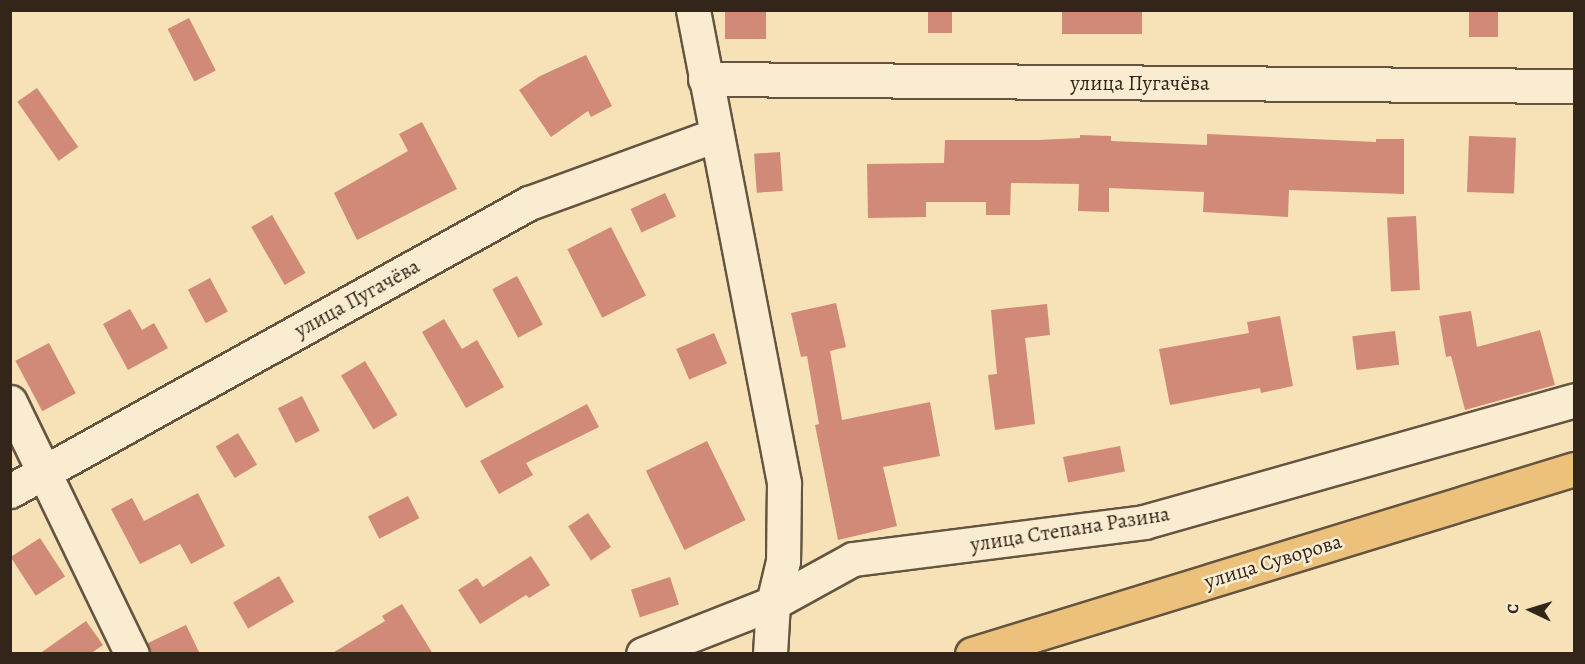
<!DOCTYPE html>
<meta charset="utf-8">
<style>
body{margin:0}
#map{position:relative;width:1585px;height:664px;overflow:hidden;background:#f6e2b6;font-family:Alegreya,serif}
div>[style]{position:absolute}
.building>*{inset:0;background:#d08a77;transform-origin:0 0}
.roads{filter:drop-shadow(2px 0 #645440) drop-shadow(-2px 0 #645440) drop-shadow(0 2px #645440) drop-shadow(0 -2px #645440)}
.minor>*{height:33px;margin:-16.5px;padding:0 16.5px;transform-origin:16.5px;border-radius:16.5px;background:#f9ecd0}
.major>*{height:33px;margin:-16.5px;padding:0 16.5px;transform-origin:16.5px;border-radius:16.5px;background:#ebc17b}
span{translate:-50% -50%;white-space:nowrap;text-align:center;line-height:1.15;-webkit-text-stroke:5px #f9ecd0;paint-order:stroke}
.street-label{font-size:21px;color:#332519}
.frame{position:absolute;inset:0;border:12px solid #332519;pointer-events:none}
.north{position:absolute;left:1501px;top:580px;width:60px;height:60px;-webkit-text-stroke:4px #f9ecd0;paint-order:stroke;rotate:274deg;font-size:16px;font-weight:700;line-height:24px;text-align:center;color:#332519}
.north::after{content:'';display:block;margin:auto;width:21px;height:27px;background:#332519;clip-path:polygon(50% 0,100% 100%,50% 72%,0 100%)}
</style>
<div id="map">
<div class="building">
<div style="left:725px;top:10px;width:41px;height:29px"></div>
<div style="left:928px;top:10px;width:24px;height:23px"></div>
<div style="left:1062px;top:10px;width:80px;height:24px"></div>
<div style="left:1469px;top:10px;width:29px;height:27px"></div>
<div style="left:189px;top:18px;width:59px;height:24px;rotate:63deg"></div>
<div style="clip-path:polygon(586px 55px,612px 106px,591px 117px,588px 111px,551px 137px,519px 90px,540px 76px)"></div>
<div style="left:37px;top:88px;width:72px;height:24px;rotate:55deg"></div>
<div style="clip-path:polygon(422px 122px,457px 189px,357px 240px,334px 193px,408px 151px,399px 134px)"></div>
<div style="clip-path:polygon(1207px 134px,1376px 142px,1376px 139px,1404px 139px,1404px 194px,1289px 190px,1288px 217px,1203px 212px,1204px 192px,1109px 188px,1109px 212px,1078px 211px,1079px 184px,1011px 183px,1010px 215px,986px 215px,986px 202px,926px 202px,926px 217px,868px 218px,867px 164px,944px 163px,945px 140px,1038px 140px,1080px 138px,1080px 135px,1111px 136px,1111px 141px,1207px 145px)"></div>
<div style="left:1469px;top:136px;width:47px;height:56px;rotate:2deg"></div>
<div style="left:780px;top:152px;width:39px;height:26px;rotate:86deg"></div>
<div style="left:665px;top:193px;width:26px;height:38px;rotate:65deg"></div>
<div style="left:272px;top:215px;width:67px;height:24px;rotate:60deg"></div>
<div style="left:1416px;top:216px;width:74px;height:29px;rotate:87deg"></div>
<div style="left:611px;top:227px;width:77px;height:49px;rotate:63deg"></div>
<div style="left:517px;top:276px;width:55px;height:28px;rotate:62deg"></div>
<div style="left:210px;top:278px;width:38px;height:25px;rotate:62deg"></div>
<div style="clip-path:polygon(836px 303px,846px 347px,830px 351px,842px 420px,930px 402px,940px 456px,883px 467px,897px 526px,838px 540px,815px 425px,819px 424px,807px 356px,801px 357px,791px 313px)"></div>
<div style="clip-path:polygon(1047px 304px,1050px 335px,1025px 338px,1035px 424px,995px 430px,988px 375px,997px 374px,991px 310px)"></div>
<div style="clip-path:polygon(130px 309px,142px 330px,154px 323px,168px 348px,128px 370px,103px 324px)"></div>
<div style="clip-path:polygon(1471px 311px,1477px 347px,1540px 330px,1555px 385px,1465px 410px,1451px 356px,1446px 357px,1439px 316px)"></div>
<div style="clip-path:polygon(1280px 316px,1293px 386px,1261px 393px,1260px 388px,1170px 405px,1159px 349px,1249px 333px,1247px 322px)"></div>
<div style="clip-path:polygon(444px 319px,462px 349px,477px 340px,504px 387px,466px 408px,422px 332px)"></div>
<div style="left:1395px;top:331px;width:34px;height:43px;rotate:83deg"></div>
<div style="left:714px;top:333px;width:33px;height:41px;rotate:67deg"></div>
<div style="left:49px;top:343px;width:57px;height:38px;rotate:62deg"></div>
<div style="left:365px;top:361px;width:63px;height:28px;rotate:59deg"></div>
<div style="left:302px;top:396px;width:39px;height:27px;rotate:63deg"></div>
<div style="clip-path:polygon(587px 404px,599px 427px,526px 463px,533px 475px,499px 494px,480px 461px)"></div>
<div style="left:238px;top:433px;width:37px;height:26px;rotate:59deg"></div>
<div style="left:707px;top:441px;width:88px;height:68px;rotate:64deg"></div>
<div style="left:1120px;top:446px;width:26px;height:58px;rotate:79deg"></div>
<div style="clip-path:polygon(198px 493px,225px 546px,191px 564px,180px 544px,140px 564px,111px 509px,132px 498px,144px 521px)"></div>
<div style="left:408px;top:496px;width:25px;height:45px;rotate:63deg"></div>
<div style="left:588px;top:513px;width:41px;height:24px;rotate:56deg"></div>
<div style="left:40px;top:538px;width:46px;height:35px;rotate:57deg"></div>
<div style="clip-path:polygon(531px 556px,550px 585px,529px 598px,526px 595px,480px 624px,458px 590px,477px 578px,483px 587px)"></div>
<div style="left:279px;top:576px;width:30px;height:53px;rotate:60deg"></div>
<div style="left:670px;top:577px;width:29px;height:41px;rotate:72deg"></div>
<div style="clip-path:polygon(402px 604px,433px 654px,331px 654px,385px 621px,382px 616px)"></div>
<div style="clip-path:polygon(86px 621px,103px 645px,90px 654px,39px 654px)"></div>
<div style="clip-path:polygon(186px 625px,200px 654px,150px 654px,148px 643px)"></div>
</div>
<div class="roads">
<div class="minor">
<div style="left:693px;top:10px;width:482px;rotate:79.1deg"></div>
<div style="left:784px;top:483px;width:78px;rotate:90.7deg"></div>
<div style="left:783px;top:561px;width:43px;rotate:103.4deg"></div>
<div style="left:773px;top:603px;width:51px;rotate:93.4deg"></div>
<div style="left:705px;top:79px;width:869px;rotate:0.46deg"></div>
<div style="left:10px;top:402px;width:280px;rotate:64.2deg"></div>
<div style="left:10px;top:491px;width:594px;rotate:-29.03deg"></div>
<div style="left:529px;top:203px;width:199px;rotate:-20deg"></div>
<div style="left:643px;top:654px;width:140px;rotate:-21.4deg"></div>
<div style="left:773px;top:603px;width:91px;rotate:-28.8deg"></div>
<div style="left:853px;top:559px;width:293px;rotate:-7.2deg"></div>
<div style="left:1144px;top:522px;width:447px;rotate:-15.8deg"></div>
</div>
<div class="major">
<div style="left:972px;top:654px;width:630px;rotate:-17.08deg"></div>
</div>
</div>
<div class="street-label">
<span style="left:1140px;top:83px">улица Пугачёва</span>
<span style="left:357px;top:298px;rotate:-29deg">улица Пугачёва</span>
<span style="left:1070px;top:529px;rotate:-9deg">улица Степана Разина</span>
<span style="left:1273px;top:561px;rotate:-17deg">улица Суворова</span>
</div>
<div class="frame"></div>
<div class="north">С</div>
</div>
